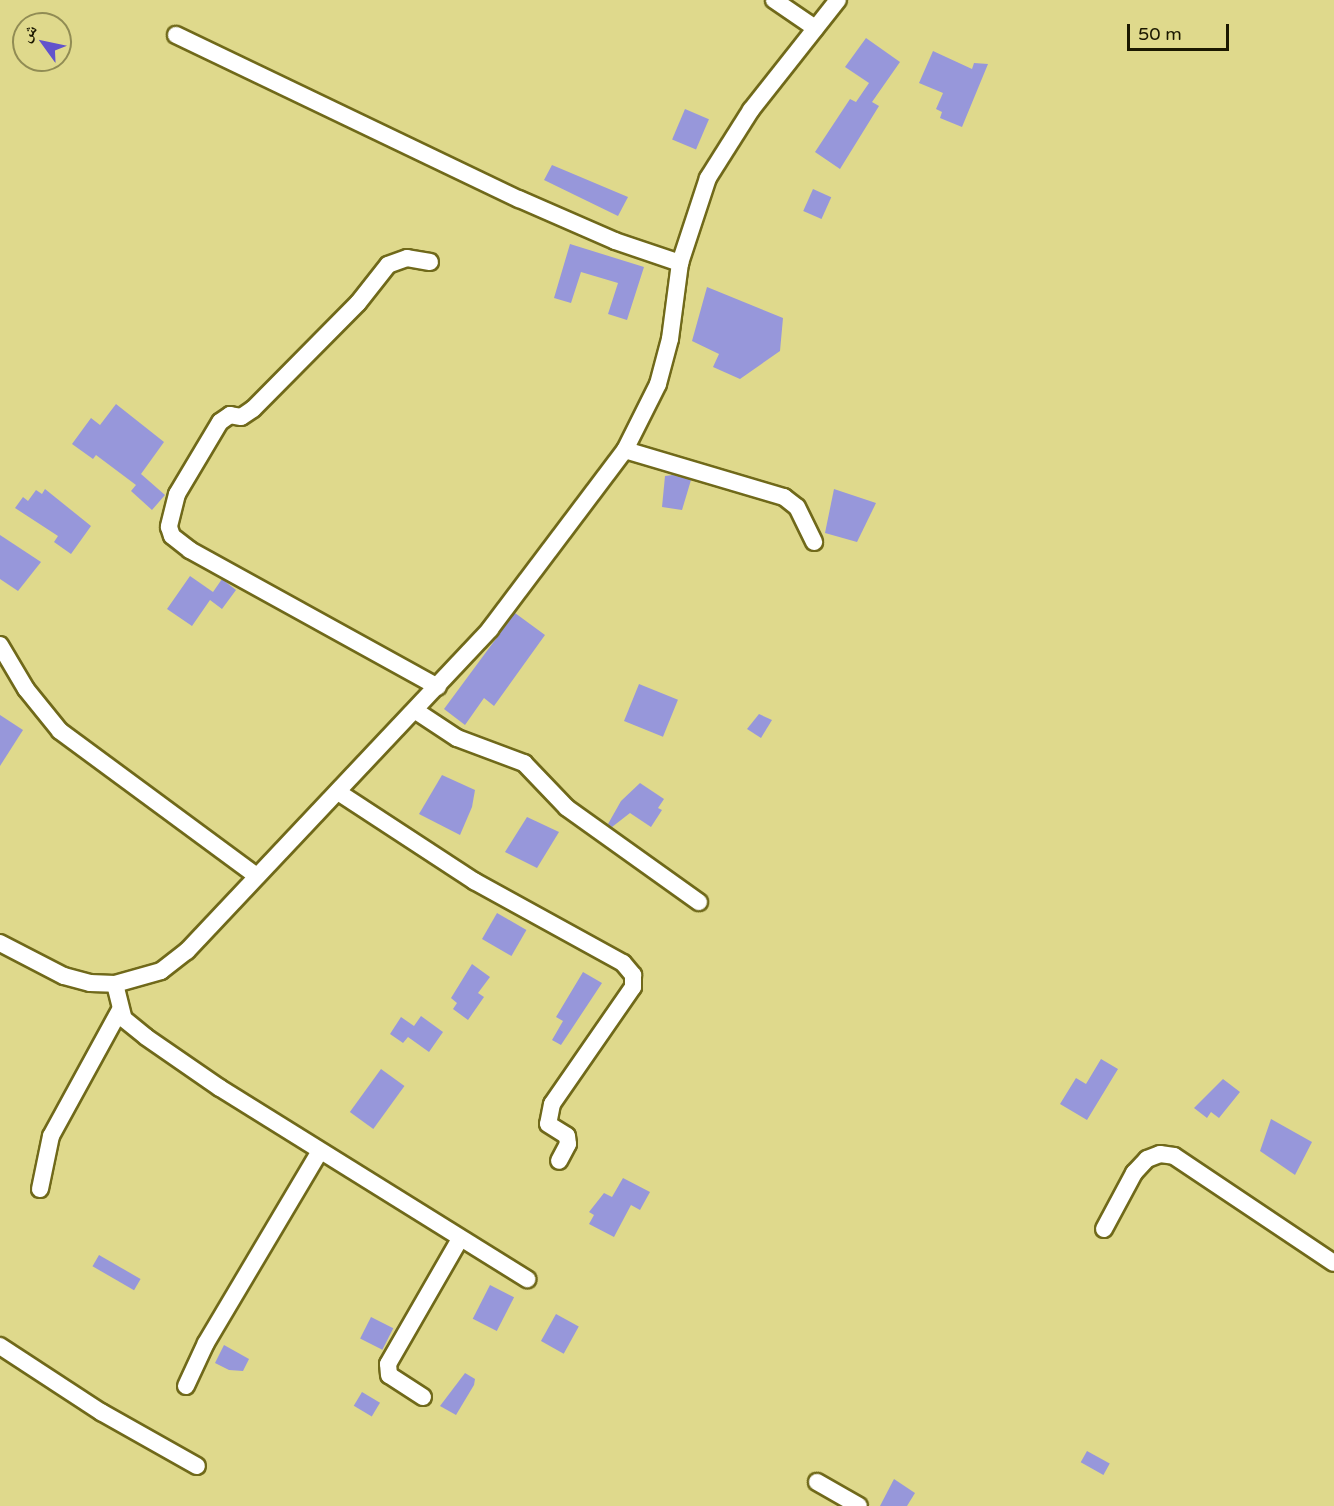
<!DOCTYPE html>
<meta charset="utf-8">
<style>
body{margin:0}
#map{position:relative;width:1334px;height:1506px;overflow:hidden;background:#dfd98c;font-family:"Varela Round","Noto Naskh Arabic",sans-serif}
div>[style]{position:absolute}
.building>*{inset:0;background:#9797da;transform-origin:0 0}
.roads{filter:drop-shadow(2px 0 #70691a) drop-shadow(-2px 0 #70691a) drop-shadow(0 2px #70691a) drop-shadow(0 -2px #70691a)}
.street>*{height:16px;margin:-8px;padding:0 8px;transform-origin:8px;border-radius:8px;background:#fff}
span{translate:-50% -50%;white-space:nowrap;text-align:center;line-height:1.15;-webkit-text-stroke:4.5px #dfd98c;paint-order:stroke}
.north{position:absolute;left:12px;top:12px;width:60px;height:60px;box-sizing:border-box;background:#dfd98c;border:2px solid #918c54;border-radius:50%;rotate:303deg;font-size:16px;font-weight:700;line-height:24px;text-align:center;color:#1b1800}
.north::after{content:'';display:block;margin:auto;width:21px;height:27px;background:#6253cc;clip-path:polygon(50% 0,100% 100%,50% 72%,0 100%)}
.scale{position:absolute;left:1127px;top:24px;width:102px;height:27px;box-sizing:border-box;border:3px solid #1b1800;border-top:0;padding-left:8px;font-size:18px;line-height:21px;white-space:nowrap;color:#1b1800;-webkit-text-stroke:4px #dfd98c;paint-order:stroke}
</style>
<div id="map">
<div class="building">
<div style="clip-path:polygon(866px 38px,900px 62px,872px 102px,879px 106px,840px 169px,815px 152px,850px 99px,856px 102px,869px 83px,845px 67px)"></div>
<div style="clip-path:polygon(933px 51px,972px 69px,974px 63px,988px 64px,962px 127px,940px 118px,942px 112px,936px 109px,943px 93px,919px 83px)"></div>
<div style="left:685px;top:109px;width:26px;height:33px;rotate:23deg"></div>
<div style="clip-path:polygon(552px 165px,628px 197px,618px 216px,544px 180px)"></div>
<div style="left:813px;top:189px;width:20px;height:24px;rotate:24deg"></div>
<div style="clip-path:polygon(570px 244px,644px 267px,627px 320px,608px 314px,618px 283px,581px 272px,571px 303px,554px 298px)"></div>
<div style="clip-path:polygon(707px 287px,783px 318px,780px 351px,740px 379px,713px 367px,719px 354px,692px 341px)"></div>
<div style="clip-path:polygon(116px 404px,164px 442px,141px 474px,165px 495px,152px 510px,131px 491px,136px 485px,96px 455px,93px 459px,72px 444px,91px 418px,100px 425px)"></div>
<div style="clip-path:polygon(673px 475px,691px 480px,682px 510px,662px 507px,665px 476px)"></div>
<div style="clip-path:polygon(45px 489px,91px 526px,71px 554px,54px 542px,58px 536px,15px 508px,23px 497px,28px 501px,36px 490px,42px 494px)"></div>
<div style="clip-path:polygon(834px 489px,876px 503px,857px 542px,825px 533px)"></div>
<div style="clip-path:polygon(0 535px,41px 562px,18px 591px,0 579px)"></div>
<div style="clip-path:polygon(190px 576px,213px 592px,222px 579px,236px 590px,222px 609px,210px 600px,192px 626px,167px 609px)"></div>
<div style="clip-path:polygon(515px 613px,545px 635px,494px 706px,484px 698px,465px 725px,444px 709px)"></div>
<div style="left:639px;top:684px;width:42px;height:40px;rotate:22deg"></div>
<div style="clip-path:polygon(759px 714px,772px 720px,761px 738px,747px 729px)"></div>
<div style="clip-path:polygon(0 715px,23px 730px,0 766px)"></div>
<div style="clip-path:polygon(442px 775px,475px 790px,472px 807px,460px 835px,419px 814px)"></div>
<div style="clip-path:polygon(640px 783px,664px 799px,658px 808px,662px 810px,651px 827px,630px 813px,612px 827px,608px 824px,621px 801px)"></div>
<div style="clip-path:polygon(527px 817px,559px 832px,537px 868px,505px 852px)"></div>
<div style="left:497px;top:913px;width:34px;height:30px;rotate:30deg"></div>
<div style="clip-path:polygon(472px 964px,490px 977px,478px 993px,484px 997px,468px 1020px,453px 1009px,457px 1003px,451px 998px)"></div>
<div style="clip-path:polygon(583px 972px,602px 983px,561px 1045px,552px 1040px,563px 1021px,556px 1017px)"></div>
<div style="clip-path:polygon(421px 1016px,443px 1032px,429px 1052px,408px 1037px,403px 1043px,390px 1034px,401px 1017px,414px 1026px)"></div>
<div style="clip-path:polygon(1101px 1059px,1118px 1069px,1087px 1120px,1060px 1104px,1076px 1078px,1086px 1084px)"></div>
<div style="left:381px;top:1069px;width:29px;height:53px;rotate:36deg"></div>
<div style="clip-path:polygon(1223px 1079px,1240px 1092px,1219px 1118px,1211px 1112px,1207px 1118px,1194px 1108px)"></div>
<div style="clip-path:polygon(1271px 1119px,1312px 1142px,1295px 1175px,1260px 1151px)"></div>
<div style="clip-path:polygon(623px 1178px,650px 1192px,640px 1210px,631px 1205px,614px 1237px,589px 1224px,594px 1215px,589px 1212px,604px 1193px,612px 1197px)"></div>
<div style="left:99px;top:1255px;width:48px;height:13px;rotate:30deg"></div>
<div style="left:490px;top:1285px;width:27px;height:38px;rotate:27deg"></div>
<div style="left:556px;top:1314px;width:26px;height:31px;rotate:29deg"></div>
<div style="left:371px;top:1317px;width:25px;height:24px;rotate:27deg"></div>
<div style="clip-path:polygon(224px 1345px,249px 1359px,243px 1371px,229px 1370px,215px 1363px)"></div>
<div style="clip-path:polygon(465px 1373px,475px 1379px,474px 1385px,456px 1415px,440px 1406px)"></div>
<div style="left:362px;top:1392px;width:21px;height:16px;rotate:31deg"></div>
<div style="left:1087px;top:1451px;width:26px;height:13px;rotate:29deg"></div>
<div style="clip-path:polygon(894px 1479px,915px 1493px,907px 1506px,880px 1506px)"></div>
</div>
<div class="roads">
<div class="street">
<div style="left:774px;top:0;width:50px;rotate:34.3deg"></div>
<div style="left:176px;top:35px;width:380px;rotate:25.6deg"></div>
<div style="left:519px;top:199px;width:105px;rotate:23.6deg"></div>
<div style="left:615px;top:241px;width:69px;rotate:18.7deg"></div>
<div style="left:430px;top:262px;width:23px;rotate:-170deg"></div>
<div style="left:407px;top:258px;width:20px;rotate:160deg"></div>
<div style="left:388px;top:265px;width:48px;rotate:128.3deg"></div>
<div style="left:358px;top:303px;width:149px;rotate:134.7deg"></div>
<div style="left:253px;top:409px;width:14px;rotate:146deg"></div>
<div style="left:241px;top:417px;width:11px;rotate:-170deg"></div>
<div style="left:230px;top:415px;width:12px;rotate:145deg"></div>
<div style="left:220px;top:422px;width:84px;rotate:120.8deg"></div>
<div style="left:177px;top:494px;width:34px;rotate:104deg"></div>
<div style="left:169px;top:527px;width:9px;rotate:72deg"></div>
<div style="left:172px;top:536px;width:23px;rotate:38deg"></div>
<div style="left:190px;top:550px;width:283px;rotate:28.9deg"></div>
<div style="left:625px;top:450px;width:166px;rotate:16.5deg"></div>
<div style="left:784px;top:497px;width:16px;rotate:38deg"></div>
<div style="left:797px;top:507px;width:39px;rotate:64deg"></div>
<div style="left:0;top:645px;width:51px;rotate:59.4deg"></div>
<div style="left:26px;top:689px;width:54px;rotate:51deg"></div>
<div style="left:60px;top:731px;width:242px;rotate:36.4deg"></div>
<div style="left:416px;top:711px;width:49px;rotate:33.4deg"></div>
<div style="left:457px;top:738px;width:72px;rotate:20.5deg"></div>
<div style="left:524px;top:763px;width:62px;rotate:46.3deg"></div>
<div style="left:567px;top:808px;width:162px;rotate:35.5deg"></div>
<div style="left:338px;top:792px;width:163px;rotate:33.2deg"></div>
<div style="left:474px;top:881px;width:170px;rotate:28.8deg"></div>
<div style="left:623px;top:963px;width:16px;rotate:50deg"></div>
<div style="left:633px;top:975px;width:12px;rotate:90deg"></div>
<div style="left:633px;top:987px;width:142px;rotate:124.7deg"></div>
<div style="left:552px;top:1104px;width:20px;rotate:101deg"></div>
<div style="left:548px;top:1124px;width:22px;rotate:32deg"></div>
<div style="left:567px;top:1136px;width:8px;rotate:83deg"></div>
<div style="left:568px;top:1144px;width:19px;rotate:118deg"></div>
<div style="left:0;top:943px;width:72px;rotate:27.3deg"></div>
<div style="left:64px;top:976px;width:27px;rotate:15deg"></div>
<div style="left:90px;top:983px;width:25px;rotate:2deg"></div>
<div style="left:115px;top:984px;width:48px;rotate:-15.8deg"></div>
<div style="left:161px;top:971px;width:33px;rotate:-38deg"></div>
<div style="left:187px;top:951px;width:442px;rotate:-46.7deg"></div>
<div style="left:490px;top:629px;width:224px;rotate:-53deg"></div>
<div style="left:625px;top:450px;width:74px;rotate:-63.4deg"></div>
<div style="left:658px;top:384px;width:47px;rotate:-75.1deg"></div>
<div style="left:670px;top:339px;width:77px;rotate:-82.5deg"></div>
<div style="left:680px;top:263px;width:89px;rotate:-71.8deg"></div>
<div style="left:708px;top:178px;width:80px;rotate:-57.7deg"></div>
<div style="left:751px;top:110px;width:140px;rotate:-51.7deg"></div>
<div style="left:115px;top:984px;width:36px;rotate:76deg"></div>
<div style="left:124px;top:1019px;width:28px;rotate:39deg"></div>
<div style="left:146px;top:1037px;width:90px;rotate:34.6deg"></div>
<div style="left:220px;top:1088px;width:362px;rotate:31.9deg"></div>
<div style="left:40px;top:1189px;width:54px;rotate:-78.3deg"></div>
<div style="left:51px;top:1136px;width:144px;rotate:-61.3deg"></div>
<div style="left:1104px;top:1229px;width:64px;rotate:-61.8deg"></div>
<div style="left:1134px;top:1173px;width:19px;rotate:-47deg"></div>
<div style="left:1147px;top:1159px;width:14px;rotate:-21deg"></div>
<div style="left:1160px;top:1154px;width:14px;rotate:8deg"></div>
<div style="left:1174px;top:1156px;width:192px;rotate:33.8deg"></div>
<div style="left:0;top:1346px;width:121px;rotate:33.2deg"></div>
<div style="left:101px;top:1412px;width:110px;rotate:29.4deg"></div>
<div style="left:186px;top:1386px;width:47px;rotate:-65.1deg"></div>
<div style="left:206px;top:1343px;width:223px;rotate:-59.3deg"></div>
<div style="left:423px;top:1397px;width:40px;rotate:-147.1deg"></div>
<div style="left:389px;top:1375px;width:11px;rotate:-95deg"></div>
<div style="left:388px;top:1364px;width:144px;rotate:-60.1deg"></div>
<div style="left:817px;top:1482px;width:48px;rotate:29.7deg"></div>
</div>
</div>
<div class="north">ش</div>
<div class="scale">50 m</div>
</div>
